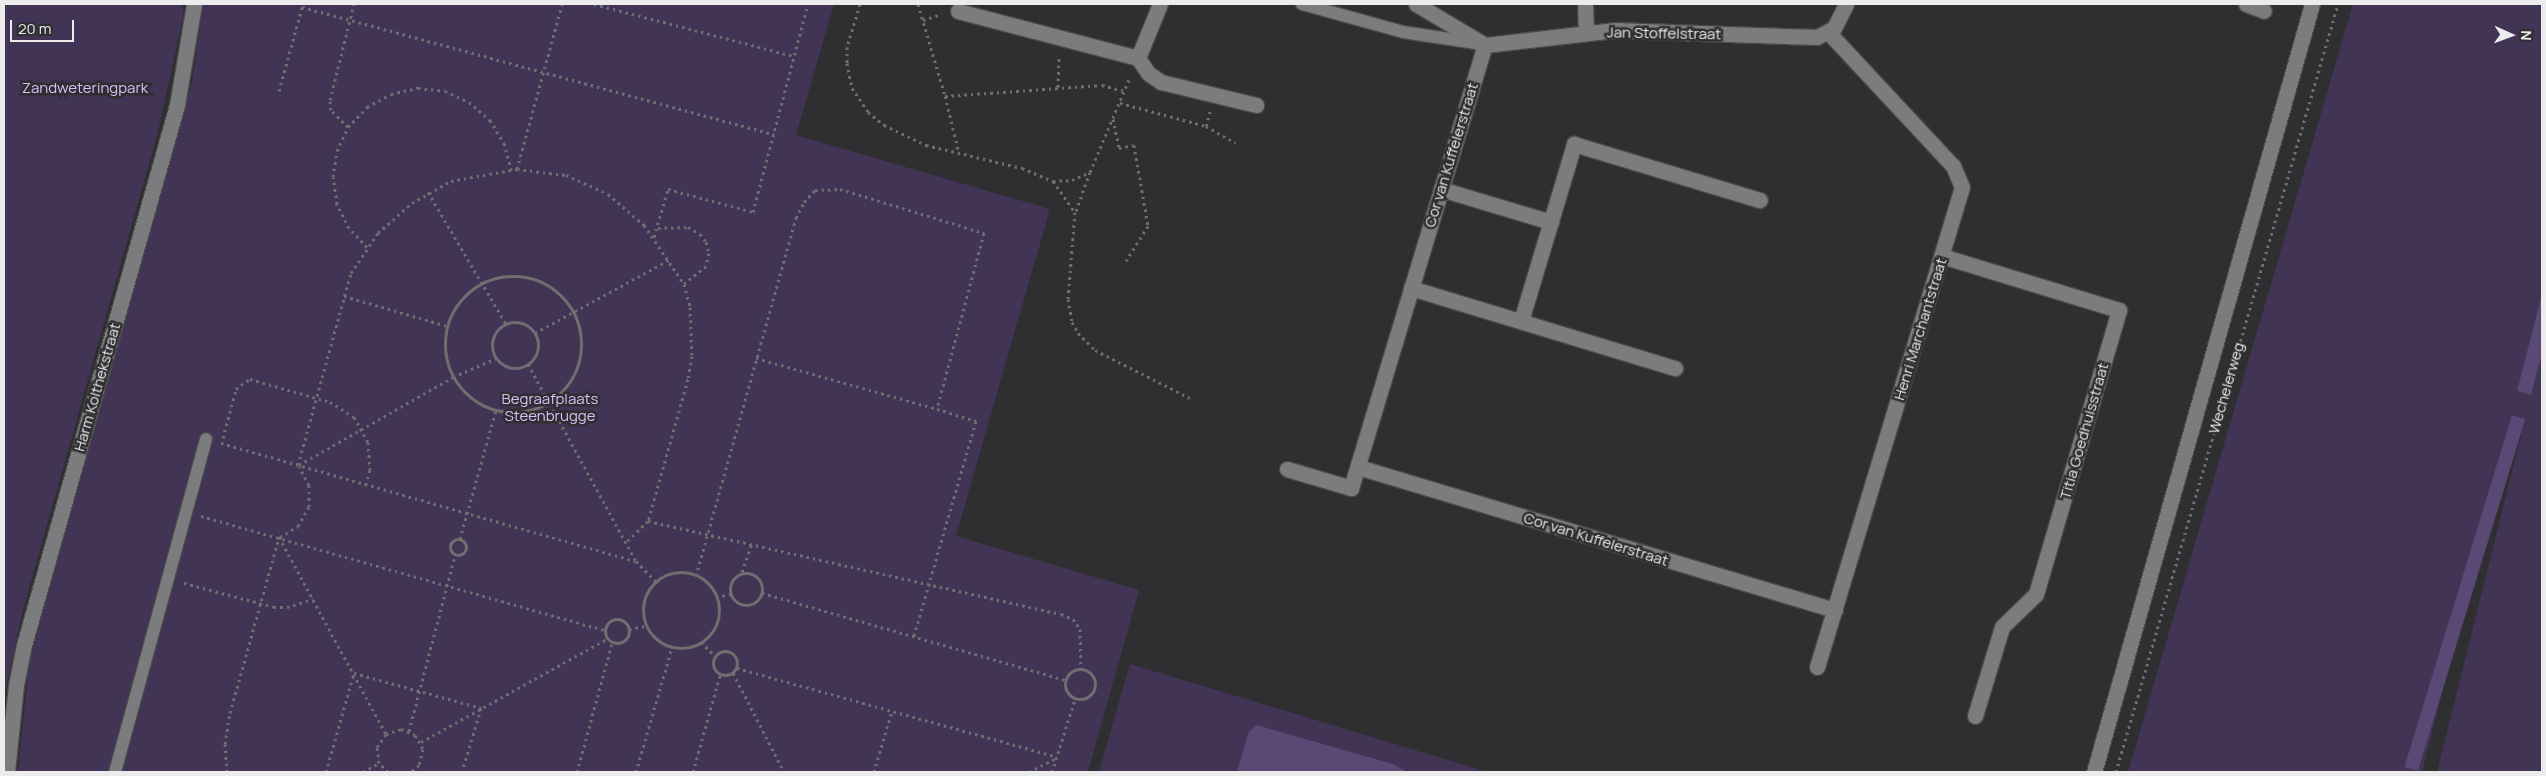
<!DOCTYPE html>
<style>
body{margin:0}
#map{position:relative;width:2546px;height:776px;overflow:hidden;background:#2f2e30;font-family:Manrope,sans-serif}
div>[style]{position:absolute}
.green>*{inset:0;background:#413455}
.water>*{inset:0;background:#5a4975;transform-origin:0 0}
.path>*{height:3px;margin-top:-1.5px;transform-origin:0;background:repeating-linear-gradient(90deg,#6f6e70 0 2.5px,transparent 0 6.5px)}
.path>.ring{margin:-1.5px;padding:0;box-sizing:content-box;background:none;border:3px solid #6f6e70;border-radius:50%}
.roads{filter:drop-shadow(1px 0 #4a494b) drop-shadow(-1px 0 #4a494b) drop-shadow(0 1px #4a494b) drop-shadow(0 -1px #4a494b)}
.lane>*{height:12px;margin:-6px;padding:0 6px;transform-origin:6px;border-radius:6px;background:#7c7b7e}
.street>*{height:15px;margin:-7.5px;padding:0 7.5px;transform-origin:7.5px;border-radius:7.5px;background:#7c7b7e}
.secondary>*{height:15px;margin:-7.5px;padding:0 7.5px;transform-origin:7.5px;border-radius:7.5px;background:#7c7b7e}
span{translate:-50% -50%;white-space:nowrap;text-align:center;line-height:1.15;-webkit-text-stroke:5px #2f2e30;paint-order:stroke}
.street-label{font-size:15px;color:#ececed}
.park-label{font-size:15px;color:#d5c0fa}
.frame{position:absolute;inset:0;border:5px solid #ececed;pointer-events:none}
.north{position:absolute;left:2486px;top:10px;width:50px;height:50px;-webkit-text-stroke:4px #2f2e30;paint-order:stroke;rotate:92deg;font-size:14px;font-weight:700;line-height:20px;text-align:center;color:#ececed}
.north::after{content:'';display:block;margin:auto;width:18px;height:22px;background:#ececed;clip-path:polygon(50% 0,100% 100%,50% 72%,0 100%)}
.scale{position:absolute;left:10px;top:20px;width:64px;height:22px;box-sizing:border-box;border:2px solid #ececed;border-top:0;padding-left:6px;font-size:15px;line-height:18px;white-space:nowrap;color:#ececed;-webkit-text-stroke:4px #2f2e30;paint-order:stroke}
</style>
<div id="map">
<div class="green">
<div style="clip-path:polygon(4px 4px,183px 4px,183px 17px,158px 132px,24px 606px,4px 698px)"></div>
<div style="clip-path:polygon(203px 4px,834px 4px,796px 135px,1050px 209px,956px 536px,1139px 590px,1088px 772px,18px 772px,29px 662px,192px 81px)"></div>
<div style="clip-path:polygon(2353px 4px,2542px 4px,2542px 293px,2517px 391px,2531px 395px,2542px 353px,2542px 772px,2437px 772px,2525px 419px,2513px 415px,2422px 772px,2128px 772px)"></div>
<div style="clip-path:polygon(1130px 664px,1488px 772px,1408px 772px,1393px 764px,1257px 725px,1237px 772px,1099px 772px)"></div>
</div>
<div class="water">
<div style="clip-path:polygon(2542px 293px,2542px 353px,2531px 395px,2517px 391px)"></div>
<div style="left:2512px;top:415px;width:14px;height:368px;rotate:17deg"></div>
<div style="clip-path:polygon(1257px 725px,1393px 764px,1408px 772px,1237px 772px,1249px 731px)"></div>
</div>
<div class="path">
<div style="left:594px;top:4px;width:207px;rotate:14.6deg"></div>
<div style="left:860px;top:4px;width:45px;rotate:106.8deg"></div>
<div style="left:847px;top:47px;width:16px;rotate:90deg"></div>
<div style="left:847px;top:63px;width:25px;rotate:79deg"></div>
<div style="left:852px;top:88px;width:29px;rotate:56deg"></div>
<div style="left:868px;top:112px;width:21px;rotate:39deg"></div>
<div style="left:884px;top:125px;width:47px;rotate:25.5deg"></div>
<div style="left:926px;top:145px;width:99px;rotate:13.5deg"></div>
<div style="left:1022px;top:168px;width:34px;rotate:23deg"></div>
<div style="left:1053px;top:181px;width:38px;rotate:55deg"></div>
<div style="left:1075px;top:212px;width:87px;rotate:94.6deg"></div>
<div style="left:1068px;top:299px;width:23px;rotate:80deg"></div>
<div style="left:1072px;top:322px;width:13px;rotate:61deg"></div>
<div style="left:1078px;top:333px;width:24px;rotate:45deg"></div>
<div style="left:1095px;top:350px;width:106px;rotate:26.8deg"></div>
<div style="left:918px;top:4px;width:96px;rotate:73.6deg"></div>
<div style="left:945px;top:96px;width:157px;rotate:-4deg"></div>
<div style="left:1102px;top:85px;width:23px;rotate:15deg"></div>
<div style="left:302px;top:7px;width:489px;rotate:15.1deg"></div>
<div style="left:923px;top:20px;width:20px;rotate:-18deg"></div>
<div style="left:1058px;top:87px;width:31px;rotate:-88deg"></div>
<div style="left:279px;top:91px;width:90px;rotate:-74.6deg"></div>
<div style="left:945px;top:96px;width:59px;rotate:76.2deg"></div>
<div style="left:1120px;top:103px;width:89px;rotate:15deg"></div>
<div style="left:1206px;top:126px;width:34px;rotate:30deg"></div>
<div style="left:1113px;top:119px;width:30px;rotate:78deg"></div>
<div style="left:1119px;top:148px;width:15px;rotate:-11deg"></div>
<div style="left:1134px;top:145px;width:82px;rotate:80.2deg"></div>
<div style="left:1148px;top:226px;width:41px;rotate:122.2deg"></div>
<div style="left:1206px;top:126px;width:15px;rotate:-74deg"></div>
<div style="left:348px;top:127px;width:24px;rotate:-135deg"></div>
<div style="left:331px;top:110px;width:10px;rotate:-96deg"></div>
<div style="left:330px;top:100px;width:99px;rotate:-76deg"></div>
<div style="left:517px;top:169px;width:171px;rotate:-74.7deg"></div>
<div style="left:1053px;top:181px;width:19px;rotate:-3deg"></div>
<div style="left:1072px;top:180px;width:20px;rotate:-24deg"></div>
<div style="left:1090px;top:172px;width:103px;rotate:-67.2deg"></div>
<div style="left:428px;top:192px;width:153px;rotate:59.4deg"></div>
<div style="left:1076px;top:211px;width:41px;rotate:-70.3deg"></div>
<div style="left:658px;top:228px;width:30px;rotate:-2deg"></div>
<div style="left:688px;top:227px;width:14px;rotate:30deg"></div>
<div style="left:700px;top:234px;width:10px;rotate:53deg"></div>
<div style="left:706px;top:242px;width:11px;rotate:75deg"></div>
<div style="left:709px;top:253px;width:13px;rotate:103deg"></div>
<div style="left:706px;top:266px;width:28px;rotate:141deg"></div>
<div style="left:654px;top:237px;width:50px;rotate:-73.7deg"></div>
<div style="left:668px;top:189px;width:88px;rotate:15.1deg"></div>
<div style="left:753px;top:212px;width:215px;rotate:-75.2deg"></div>
<div style="left:367px;top:247px;width:26px;rotate:-133deg"></div>
<div style="left:349px;top:228px;width:27px;rotate:-117deg"></div>
<div style="left:337px;top:204px;width:27px;rotate:-98deg"></div>
<div style="left:333px;top:177px;width:26px;rotate:-81deg"></div>
<div style="left:337px;top:151px;width:26px;rotate:-65deg"></div>
<div style="left:348px;top:127px;width:28px;rotate:-46deg"></div>
<div style="left:367px;top:107px;width:27px;rotate:-28deg"></div>
<div style="left:391px;top:94px;width:28px;rotate:-13deg"></div>
<div style="left:418px;top:88px;width:27px;rotate:6deg"></div>
<div style="left:445px;top:91px;width:26px;rotate:25deg"></div>
<div style="left:469px;top:102px;width:28px;rotate:41deg"></div>
<div style="left:490px;top:120px;width:27px;rotate:59deg"></div>
<div style="left:504px;top:143px;width:28px;rotate:75deg"></div>
<div class="ring" style="left:445px;top:276px;width:133px;height:133px"></div>
<div style="left:344px;top:296px;width:107px;rotate:16.2deg"></div>
<div class="ring" style="left:492px;top:322px;width:43px;height:43px"></div>
<div style="left:535px;top:333px;width:153px;rotate:-28.6deg"></div>
<div style="left:756px;top:358px;width:188px;rotate:15.7deg"></div>
<div style="left:528px;top:364px;width:225px;rotate:61.3deg"></div>
<div style="left:636px;top:561px;width:29px;rotate:46deg"></div>
<div style="left:223px;top:438px;width:51px;rotate:-75.1deg"></div>
<div style="left:236px;top:389px;width:17px;rotate:-36deg"></div>
<div style="left:250px;top:379px;width:83px;rotate:16deg"></div>
<div style="left:330px;top:402px;width:28px;rotate:32deg"></div>
<div style="left:354px;top:417px;width:29px;rotate:61deg"></div>
<div style="left:368px;top:442px;width:28px;rotate:86deg"></div>
<div style="left:370px;top:470px;width:15px;rotate:106deg"></div>
<div style="left:221px;top:443px;width:431px;rotate:15.9deg"></div>
<div style="left:298px;top:465px;width:199px;rotate:-74.6deg"></div>
<div style="left:351px;top:273px;width:48px;rotate:-56deg"></div>
<div style="left:378px;top:233px;width:45px;rotate:-41.4deg"></div>
<div style="left:412px;top:203px;width:45px;rotate:-29.4deg"></div>
<div style="left:451px;top:181px;width:67px;rotate:-10.3deg"></div>
<div style="left:517px;top:169px;width:49px;rotate:7deg"></div>
<div style="left:566px;top:175px;width:46px;rotate:24.3deg"></div>
<div style="left:608px;top:194px;width:48px;rotate:40.7deg"></div>
<div style="left:644px;top:225px;width:71px;rotate:55.9deg"></div>
<div style="left:684px;top:284px;width:24px;rotate:75deg"></div>
<div style="left:690px;top:307px;width:49px;rotate:87.7deg"></div>
<div style="left:692px;top:356px;width:23px;rotate:100deg"></div>
<div style="left:688px;top:379px;width:148px;rotate:105.7deg"></div>
<div style="left:648px;top:521px;width:30px;rotate:136deg"></div>
<div style="left:299px;top:465px;width:177px;rotate:-29.7deg"></div>
<div style="left:453px;top:377px;width:48px;rotate:-23.4deg"></div>
<div style="left:201px;top:516px;width:419px;rotate:15.8deg"></div>
<div style="left:648px;top:521px;width:423px;rotate:12.7deg"></div>
<div style="left:1061px;top:614px;width:13px;rotate:23deg"></div>
<div style="left:1073px;top:619px;width:12px;rotate:55deg"></div>
<div style="left:1080px;top:629px;width:40px;rotate:88.6deg"></div>
<div style="left:280px;top:537px;width:21px;rotate:-31deg"></div>
<div style="left:298px;top:526px;width:22px;rotate:-60deg"></div>
<div style="left:309px;top:507px;width:22px;rotate:-90deg"></div>
<div style="left:309px;top:485px;width:21px;rotate:-118deg"></div>
<div class="ring" style="left:450px;top:539px;width:13px;height:13px"></div>
<div style="left:460px;top:539px;width:134px;rotate:-74.4deg"></div>
<div style="left:742px;top:572px;width:31px;rotate:-71deg"></div>
<div class="ring" style="left:643px;top:572px;width:73px;height:73px"></div>
<div class="ring" style="left:730px;top:573px;width:29px;height:29px"></div>
<div style="left:696px;top:576px;width:372px;rotate:-74.4deg"></div>
<div style="left:796px;top:218px;width:18px;rotate:-63deg"></div>
<div style="left:804px;top:202px;width:16px;rotate:-47deg"></div>
<div style="left:815px;top:190px;width:25px;rotate:-2deg"></div>
<div style="left:840px;top:189px;width:151px;rotate:17deg"></div>
<div style="left:984px;top:233px;width:182px;rotate:105deg"></div>
<div style="left:937px;top:409px;width:41px;rotate:17.1deg"></div>
<div style="left:976px;top:421px;width:224px;rotate:106.1deg"></div>
<div style="left:184px;top:583px;width:93px;rotate:14.9deg"></div>
<div style="left:274px;top:607px;width:13px"></div>
<div style="left:287px;top:607px;width:27px;rotate:-17deg"></div>
<div style="left:762px;top:593px;width:315px;rotate:16deg"></div>
<div style="left:716px;top:597px;width:15px;rotate:-11deg"></div>
<div class="ring" style="left:605px;top:619px;width:21px;height:21px"></div>
<div style="left:629px;top:629px;width:17px;rotate:-10deg"></div>
<div style="left:701px;top:642px;width:20px;rotate:45deg"></div>
<div class="ring" style="left:713px;top:651px;width:21px;height:21px"></div>
<div style="left:737px;top:668px;width:332px;rotate:15.5deg"></div>
<div class="ring" style="left:1065px;top:669px;width:27px;height:27px"></div>
<div style="left:733px;top:673px;width:111px;rotate:62.7deg"></div>
<div style="left:409px;top:731px;width:181px;rotate:-75.3deg"></div>
<div style="left:421px;top:742px;width:213px;rotate:-29deg"></div>
<div style="left:227px;top:772px;width:28px;rotate:-94deg"></div>
<div style="left:225px;top:744px;width:31px;rotate:-81deg"></div>
<div style="left:230px;top:713px;width:183px;rotate:-74.4deg"></div>
<div style="left:279px;top:537px;width:224px;rotate:61.5deg"></div>
<div style="left:326px;top:772px;width:103px;rotate:-74.2deg"></div>
<div style="left:354px;top:673px;width:132px;rotate:15.4deg"></div>
<div style="left:481px;top:708px;width:67px;rotate:106.5deg"></div>
<div style="left:363px;top:772px;width:18px;rotate:-29deg"></div>
<div style="left:388px;top:772px;width:13px;rotate:-135deg"></div>
<div style="left:379px;top:763px;width:16px;rotate:-97deg"></div>
<div style="left:377px;top:747px;width:16px;rotate:-55deg"></div>
<div style="left:386px;top:734px;width:16px;rotate:-18deg"></div>
<div style="left:401px;top:729px;width:15px;rotate:23deg"></div>
<div style="left:415px;top:735px;width:16px;rotate:60deg"></div>
<div style="left:423px;top:749px;width:16px;rotate:104deg"></div>
<div style="left:419px;top:765px;width:11px;rotate:139deg"></div>
<div style="left:577px;top:772px;width:134px;rotate:-74.8deg"></div>
<div style="left:636px;top:772px;width:130px;rotate:-73.9deg"></div>
<div style="left:693px;top:772px;width:101px;rotate:-74.4deg"></div>
<div style="left:874px;top:772px;width:64px;rotate:-73.6deg"></div>
<div style="left:1029px;top:772px;width:30px;rotate:-27deg"></div>
<div style="left:1052px;top:772px;width:77px;rotate:-72.5deg"></div>
<div style="left:2116px;top:772px;width:799px;rotate:-73.88deg"></div>
</div>
<div class="roads">
<div class="lane">
<div style="left:1302px;top:4px;width:105px;rotate:15.5deg"></div>
<div style="left:1403px;top:32px;width:80px;rotate:8.6deg"></div>
<div style="left:115px;top:772px;width:345px;rotate:-74.7deg"></div>
</div>
<div class="street">
<div style="left:1160px;top:4px;width:58px;rotate:112.2deg"></div>
<div style="left:1138px;top:58px;width:18px;rotate:56deg"></div>
<div style="left:1148px;top:73px;width:16px;rotate:35deg"></div>
<div style="left:1161px;top:82px;width:98px;rotate:13.6deg"></div>
<div style="left:1416px;top:4px;width:80px;rotate:30.7deg"></div>
<div style="left:1485px;top:45px;width:131px;rotate:-6.6deg"></div>
<div style="left:1615px;top:30px;width:202px;rotate:2deg"></div>
<div style="left:1817px;top:37px;width:19px;rotate:-28deg"></div>
<div style="left:1834px;top:28px;width:27px;rotate:-63deg"></div>
<div style="left:1585px;top:4px;width:29px;rotate:88deg"></div>
<div style="left:2246px;top:4px;width:19px;rotate:21deg"></div>
<div style="left:958px;top:11px;width:186px;rotate:14.6deg"></div>
<div style="left:1441px;top:189px;width:115px;rotate:16.7deg"></div>
<div style="left:1942px;top:256px;width:185px;rotate:17deg"></div>
<div style="left:2119px;top:310px;width:296px;rotate:106.3deg"></div>
<div style="left:2036px;top:594px;width:47px;rotate:135.9deg"></div>
<div style="left:2002px;top:627px;width:93px;rotate:106.9deg"></div>
<div style="left:1411px;top:288px;width:276px;rotate:16.9deg"></div>
<div style="left:1521px;top:321px;width:185px;rotate:-73.3deg"></div>
<div style="left:1574px;top:144px;width:194px;rotate:16.8deg"></div>
<div style="left:1358px;top:467px;width:498px;rotate:16.7deg"></div>
<div style="left:1287px;top:469px;width:67px;rotate:16.5deg"></div>
<div style="left:1351px;top:488px;width:463px;rotate:-73.2deg"></div>
<div style="left:1817px;top:667px;width:501px;rotate:-73.19deg"></div>
<div style="left:1962px;top:187px;width:23px;rotate:-113deg"></div>
<div style="left:1953px;top:166px;width:182px;rotate:-133deg"></div>
<div style="left:7px;top:772px;width:87px;rotate:-84.1deg"></div>
<div style="left:16px;top:685px;width:41px;rotate:-78.7deg"></div>
<div style="left:24px;top:645px;width:561px;rotate:-74.18deg"></div>
<div style="left:177px;top:105px;width:102px;rotate:-80.4deg"></div>
</div>
<div class="secondary">
<div style="left:2094px;top:772px;width:798px;rotate:-74.15deg"></div>
</div>
</div>
<div class="street-label">
<span style="left:1664px;top:33px;rotate:1deg">Jan Stoffelstraat</span>
<span style="left:1451px;top:155px;rotate:-73deg">Cor van Kuffelerstraat</span>
<span style="left:1920px;top:329px;rotate:-73deg">Henri Marchantstraat</span>
<span style="left:97px;top:387px;rotate:-74deg">Harm Kolthekstraat</span>
<span style="left:2226px;top:388px;rotate:-74deg">Wechelerweg</span>
<span style="left:2084px;top:431px;rotate:-74deg">Titia Goedhuisstraat</span>
<span style="left:1596px;top:539px;rotate:17deg">Cor van Kuffelerstraat</span>
</div>
<div class="park-label">
<span style="left:85px;top:88px">Zandweteringpark</span>
<span style="left:550px;top:407px">Begraafplaats<br>Steenbrugge</span>
</div>
<div class="frame"></div>
<div class="north">N</div>
<div class="scale">20 m</div>
</div>
